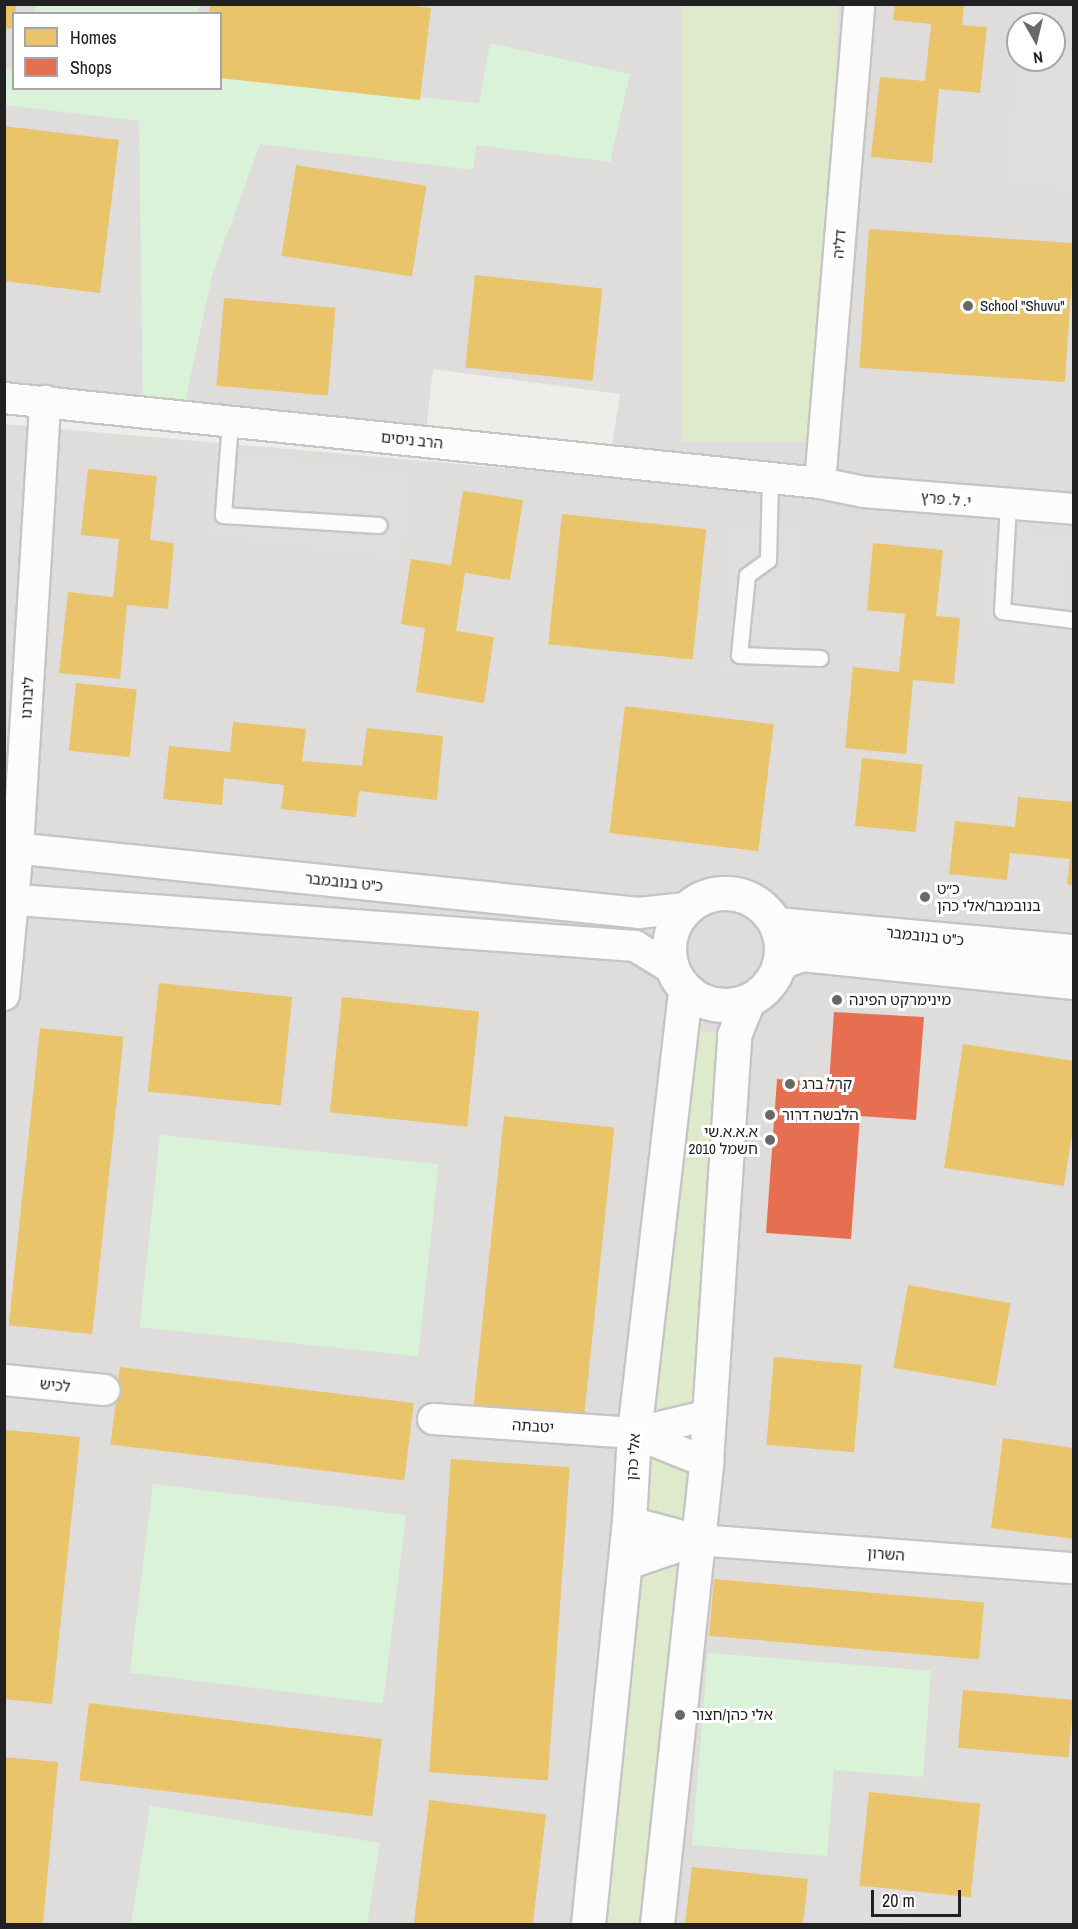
<!DOCTYPE html>
<meta charset="utf-8">
<style>
body{margin:0}
#map{position:relative;width:1078px;height:1929px;overflow:hidden;background:#efedea;font-family:"Archivo Narrow","Noto Sans Hebrew",sans-serif}
div>[style]{position:absolute}
.residential>*{inset:0;background:#dedddb}
.grass>*{inset:0;background:#deeacb;transform-origin:0 0}
.park>*{inset:0;background:#daf3d8;transform-origin:0 0}
.parking>*{inset:0;background:#dfdedd;transform-origin:0 0}
.homes>*{inset:0;background:#e9c46a;transform-origin:0 0}
.shops>*{inset:0;background:#e76f51}
.roads{filter:drop-shadow(2px 0 #c6c5c4) drop-shadow(-2px 0 #c6c5c4) drop-shadow(0 2px #c6c5c4) drop-shadow(0 -2px #c6c5c4)}
.service>*{height:15px;margin:-7.5px;padding:0 7.5px;transform-origin:7.5px;border-radius:7.5px;background:#fdfcfc}
.minor>*{height:30px;margin:-15px;padding:0 15px;transform-origin:15px;border-radius:15px;background:#fdfcfc}
.tertiary>*{height:33px;margin:-16.5px;padding:0 16.5px;transform-origin:16.5px;border-radius:16.5px;background:#fdfcfc}
.tertiary>.ring{margin:-16.5px;padding:0;box-sizing:content-box;background:none;border:33px solid #fdfcfc;border-radius:50%}
.dots>*{width:16px;height:16px;translate:-50% -50%;box-sizing:border-box;border:3px solid #fff;border-radius:50%}
span{translate:-50% -50%;white-space:nowrap;text-align:center;line-height:1.15;-webkit-text-stroke:6px #fff;paint-order:stroke}
.street-label{font-size:15px;color:#212121}
.poi-label{font-size:15px;color:#212121}
.left{translate:0 -50%;text-align:left}
.right{translate:-100% -50%;text-align:right}
.frame{position:absolute;inset:0;border:6px solid #212121;pointer-events:none}
.legend{position:absolute;left:12px;top:12px;width:210px;height:78px;box-sizing:border-box;background:#fff;border:2px solid #a6a6a6;margin:0;padding:8px 10px;list-style:none;font-size:18px;color:#212121}
.legend li{display:flex;align-items:center;gap:12px;height:30px}
.legend b{width:30px;border:2px solid #a6a6a6}
.north{position:absolute;left:1006px;top:12px;width:60px;height:60px;box-sizing:border-box;background:#fff;border:2px solid #a6a6a6;border-radius:50%;rotate:172deg;font-size:16px;font-weight:700;line-height:24px;text-align:center;color:#212121}
.north::after{content:'';display:block;margin:auto;width:21px;height:27px;background:#696867;clip-path:polygon(50% 0,100% 100%,50% 72%,0 100%)}
.scale{position:absolute;left:871px;top:1890px;width:90px;height:27px;box-sizing:border-box;border:3px solid #212121;border-top:0;padding-left:8px;font-size:18px;line-height:21px;white-space:nowrap;color:#212121;-webkit-text-stroke:4px #fff;paint-order:stroke}
</style>
<div id="map">
<div class="residential">
<div style="clip-path:polygon(evenodd,5px 5px,1073px 5px,1073px 1924px,5px 1924px,4px 424px,607px 477px,620px 394px,433px 369px,426px 430px,5px 390px,5px 5px,14px 14px,220px 14px,220px 88px,14px 88px,14px 14px,5px 5px,1018px 24px,1054px 24px,1054px 60px,1018px 60px,1018px 24px)"></div>
</div>
<div class="grass">
<div style="left:682px;top:5px;width:155px;height:437px"></div>
<div style="clip-path:polygon(684px 1029px,734px 1035px,657px 1924px,588px 1924px)"></div>
</div>
<div class="park">
<div style="clip-path:polygon(36px 5px,36px 4px,199px 5px,198px 13px,34px 13px)"></div>
<div style="clip-path:polygon(490px 43px,630px 74px,610px 162px,476px 145px,473px 170px,260px 144px,212px 276px,182px 416px,143px 412px,139px 121px,5px 105px,5px 68px,13px 69px,14px 88px,220px 88px,221px 78px,479px 103px)"></div>
<div style="left:160px;top:1135px;width:280px;height:193px;rotate:6deg"></div>
<div style="left:153px;top:1484px;width:255px;height:190px;rotate:7deg"></div>
<div style="clip-path:polygon(708px 1653px,931px 1671px,923px 1777px,834px 1770px,827px 1856px,692px 1845px)"></div>
<div style="clip-path:polygon(150px 1806px,380px 1843px,367px 1924px,131px 1924px)"></div>
</div>
<div class="parking">
<div style="clip-path:polygon(evenodd,1014px 5px,1073px 5px,1073px 191px,1006px 189px,1014px 5px,1018px 24px,1054px 24px,1054px 60px,1018px 60px,1018px 24px)"></div>
<div style="left:212px;top:447px;width:204px;height:91px;rotate:7deg"></div>
<div style="left:990px;top:524px;width:84px;height:103px;rotate:7deg"></div>
<div style="left:726px;top:526px;width:77px;height:146px;rotate:2deg"></div>
<div style="clip-path:polygon(860px 1907px,910px 1912px,909px 1924px,859px 1924px)"></div>
</div>
<div class="homes">
<div style="clip-path:polygon(4px 4px,16px 4px,14px 29px,4px 28px)"></div>
<div style="clip-path:polygon(210px 4px,397px 4px,431px 8px,420px 100px,220px 78px,220px 14px,209px 14px)"></div>
<div style="clip-path:polygon(895px 4px,964px 4px,962px 25px,987px 27px,980px 93px,939px 89px,932px 163px,871px 157px,880px 77px,925px 81px,931px 24px,893px 20px)"></div>
<div style="clip-path:polygon(4px 126px,119px 140px,100px 293px,4px 281px)"></div>
<div style="left:296px;top:165px;width:132px;height:92px;rotate:9deg"></div>
<div style="left:869px;top:229px;width:206px;height:139px;rotate:4deg"></div>
<div style="left:475px;top:275px;width:128px;height:93px;rotate:6deg"></div>
<div style="left:224px;top:298px;width:112px;height:88px;rotate:5deg"></div>
<div style="clip-path:polygon(88px 469px,157px 476px,150px 540px,174px 543px,168px 609px,127px 605px,120px 679px,59px 673px,68px 592px,113px 597px,119px 539px,81px 535px)"></div>
<div style="clip-path:polygon(463px 491px,523px 500px,510px 580px,465px 573px,456px 631px,494px 637px,484px 703px,416px 692px,425px 628px,401px 624px,411px 559px,451px 565px)"></div>
<div style="left:562px;top:514px;width:145px;height:131px;rotate:6deg"></div>
<div style="clip-path:polygon(873px 543px,943px 550px,936px 616px,960px 618px,954px 684px,913px 680px,906px 754px,845px 748px,853px 667px,899px 672px,905px 614px,867px 610px)"></div>
<div style="left:76px;top:683px;width:61px;height:68px;rotate:6deg"></div>
<div style="left:625px;top:706px;width:150px;height:128px;rotate:7deg"></div>
<div style="clip-path:polygon(233px 722px,306px 729px,302px 761px,362px 766px,367px 728px,443px 736px,437px 800px,359px 791px,356px 817px,281px 809px,284px 785px,224px 778px,222px 805px,163px 799px,169px 746px,230px 752px)"></div>
<div style="left:862px;top:758px;width:61px;height:68px;rotate:6deg"></div>
<div style="clip-path:polygon(1018px 797px,1074px 802px,1074px 885px,1067px 884px,1070px 859px,1010px 853px,1007px 880px,949px 874px,955px 821px,1015px 827px)"></div>
<div style="left:159px;top:983px;width:134px;height:109px;rotate:6deg"></div>
<div style="left:342px;top:997px;width:138px;height:116px;rotate:6deg"></div>
<div style="left:40px;top:1028px;width:84px;height:299px;rotate:6deg"></div>
<div style="clip-path:polygon(963px 1044px,1074px 1061px,1074px 1121px,1064px 1186px,944px 1168px)"></div>
<div style="left:504px;top:1116px;width:111px;height:295px;rotate:6deg"></div>
<div style="left:908px;top:1285px;width:104px;height:84px;rotate:10deg"></div>
<div style="left:774px;top:1357px;width:88px;height:88px;rotate:5deg"></div>
<div style="left:120px;top:1367px;width:296px;height:78px;rotate:7deg"></div>
<div style="clip-path:polygon(6px 1430px,80px 1437px,52px 1704px,4px 1699px)"></div>
<div style="clip-path:polygon(1003px 1438px,1074px 1448px,1074px 1539px,991px 1528px)"></div>
<div style="left:451px;top:1459px;width:119px;height:314px;rotate:4deg"></div>
<div style="left:714px;top:1579px;width:271px;height:57px;rotate:5deg"></div>
<div style="left:963px;top:1690px;width:111px;height:58px;rotate:5deg"></div>
<div style="left:89px;top:1703px;width:295px;height:78px;rotate:7deg"></div>
<div style="clip-path:polygon(4px 1757px,58px 1762px,43px 1924px,4px 1924px)"></div>
<div style="left:869px;top:1792px;width:112px;height:94px;rotate:6deg"></div>
<div style="left:429px;top:1800px;width:118px;height:125px;rotate:7deg"></div>
<div style="clip-path:polygon(692px 1867px,808px 1879px,803px 1924px,685px 1924px)"></div>
</div>
<div class="shops">
<div style="clip-path:polygon(834px 1012px,924px 1017px,916px 1120px,860px 1116px,851px 1239px,766px 1233px,777px 1079px,829px 1083px)"></div>
</div>
<div class="roads">
<div class="service">
<div style="left:230px;top:421px;width:94px;rotate:94.3deg"></div>
<div style="left:223px;top:515px;width:156px;rotate:3.7deg"></div>
<div style="left:770px;top:478px;width:82px;rotate:91.4deg"></div>
<div style="left:768px;top:560px;width:26px;rotate:144deg"></div>
<div style="left:747px;top:575px;width:80px;rotate:95.7deg"></div>
<div style="left:739px;top:655px;width:81px;rotate:2.1deg"></div>
<div style="left:1008px;top:504px;width:107px;rotate:93.2deg"></div>
<div style="left:1002px;top:611px;width:73px;rotate:7.1deg"></div>
</div>
<div class="minor">
<div style="left:4px;top:398px;width:820px;rotate:5.95deg"></div>
<div style="left:820px;top:483px;width:45px;rotate:11.6deg"></div>
<div style="left:864px;top:492px;width:211px;rotate:4.6deg"></div>
<div style="left:820px;top:483px;width:481px;rotate:-85.3deg"></div>
<div style="left:4px;top:847px;width:638px;rotate:5.93deg"></div>
<div style="left:639px;top:913px;width:45px;rotate:-6.3deg"></div>
<div style="left:4px;top:899px;width:633px;rotate:4.26deg"></div>
<div style="left:635px;top:946px;width:42px;rotate:31.4deg"></div>
<div style="left:4px;top:995px;width:148px;rotate:-84.6deg"></div>
<div style="left:18px;top:848px;width:448px;rotate:-86.5deg"></div>
<div style="left:4px;top:1380px;width:101px;rotate:5.7deg"></div>
<div style="left:433px;top:1419px;width:201px;rotate:4deg"></div>
<div style="left:634px;top:1433px;width:77px;rotate:-13.5deg"></div>
<div style="left:634px;top:1433px;width:78px;rotate:21.9deg"></div>
<div style="left:629px;top:1522px;width:71px;rotate:14.6deg"></div>
<div style="left:698px;top:1540px;width:377px;rotate:4.3deg"></div>
<div style="left:624px;top:1565px;width:78px;rotate:-18.7deg"></div>
</div>
<div class="tertiary">
<div class="ring" style="left:669px;top:893px;width:79px;height:79px"></div>
<div style="left:776px;top:924px;width:299px;rotate:5.2deg"></div>
<div style="left:780px;top:962px;width:23px;rotate:-20deg"></div>
<div style="left:802px;top:954px;width:273px;rotate:5.9deg"></div>
<div style="left:588px;top:1924px;width:404px;rotate:-84.2deg"></div>
<div style="left:629px;top:1522px;width:89px;rotate:-86.8deg"></div>
<div style="left:634px;top:1433px;width:445px;rotate:-83.4deg"></div>
<div style="left:657px;top:1924px;width:465px;rotate:-83.9deg"></div>
<div style="left:706px;top:1462px;width:428px;rotate:-86.2deg"></div>
<div style="left:734px;top:1035px;width:37px;rotate:-68deg"></div>
</div>
</div>
<div class="dots">
<div style="left:968px;top:306px;background:#696867"></div>
<div style="left:925px;top:897px;background:#696867"></div>
<div style="left:837px;top:1000px;background:#696867"></div>
<div style="left:790px;top:1084px;background:#696867"></div>
<div style="left:770px;top:1115px;background:#696867"></div>
<div style="left:770px;top:1140px;background:#696867"></div>
<div style="left:680px;top:1715px;background:#696867"></div>
</div>
<div class="street-label">
<span style="left:839px;top:244px;rotate:-85deg">דליה</span>
<span style="left:412px;top:440px;rotate:6deg">הרב ניסים</span>
<span style="left:946px;top:499px;rotate:5deg">י. ל. פרץ</span>
<span style="left:27px;top:698px;rotate:-87deg">ליבורנו</span>
<span style="left:344px;top:882px;rotate:6deg">כ"ט בנובמבר</span>
<span style="left:925px;top:936px;rotate:6deg">כ"ט בנובמבר</span>
<span style="left:55px;top:1385px;rotate:6deg">לכיש</span>
<span style="left:533px;top:1426px;rotate:4deg">יטבתה</span>
<span style="left:633px;top:1457px;rotate:-86deg">אלי כהן</span>
<span style="left:886px;top:1554px;rotate:4deg">השרון</span>
</div>
<div class="poi-label">
<span class="left" style="left:980px;top:306px">School "Shuvu"</span>
<span class="left" style="left:937px;top:897px">כ״ט<br>בנובמבר/אלי כהן</span>
<span class="left" style="left:849px;top:1000px">מינימרקט הפינה</span>
<span class="left" style="left:802px;top:1084px">קרל ברג</span>
<span class="left" style="left:782px;top:1115px">הלבשה דרור</span>
<span class="right" style="left:758px;top:1140px">א.א.א.שי<br>חשמל 2010</span>
<span class="left" style="left:692px;top:1715px">אלי כהן/חצור</span>
</div>
<div class="frame"></div>
<ul class="legend">
<li><b style="height:16px;background:#e9c46a"></b>Homes</li>
<li><b style="height:16px;background:#e76f51"></b>Shops</li>
</ul>
<div class="north">N</div>
<div class="scale">20 m</div>
</div>
